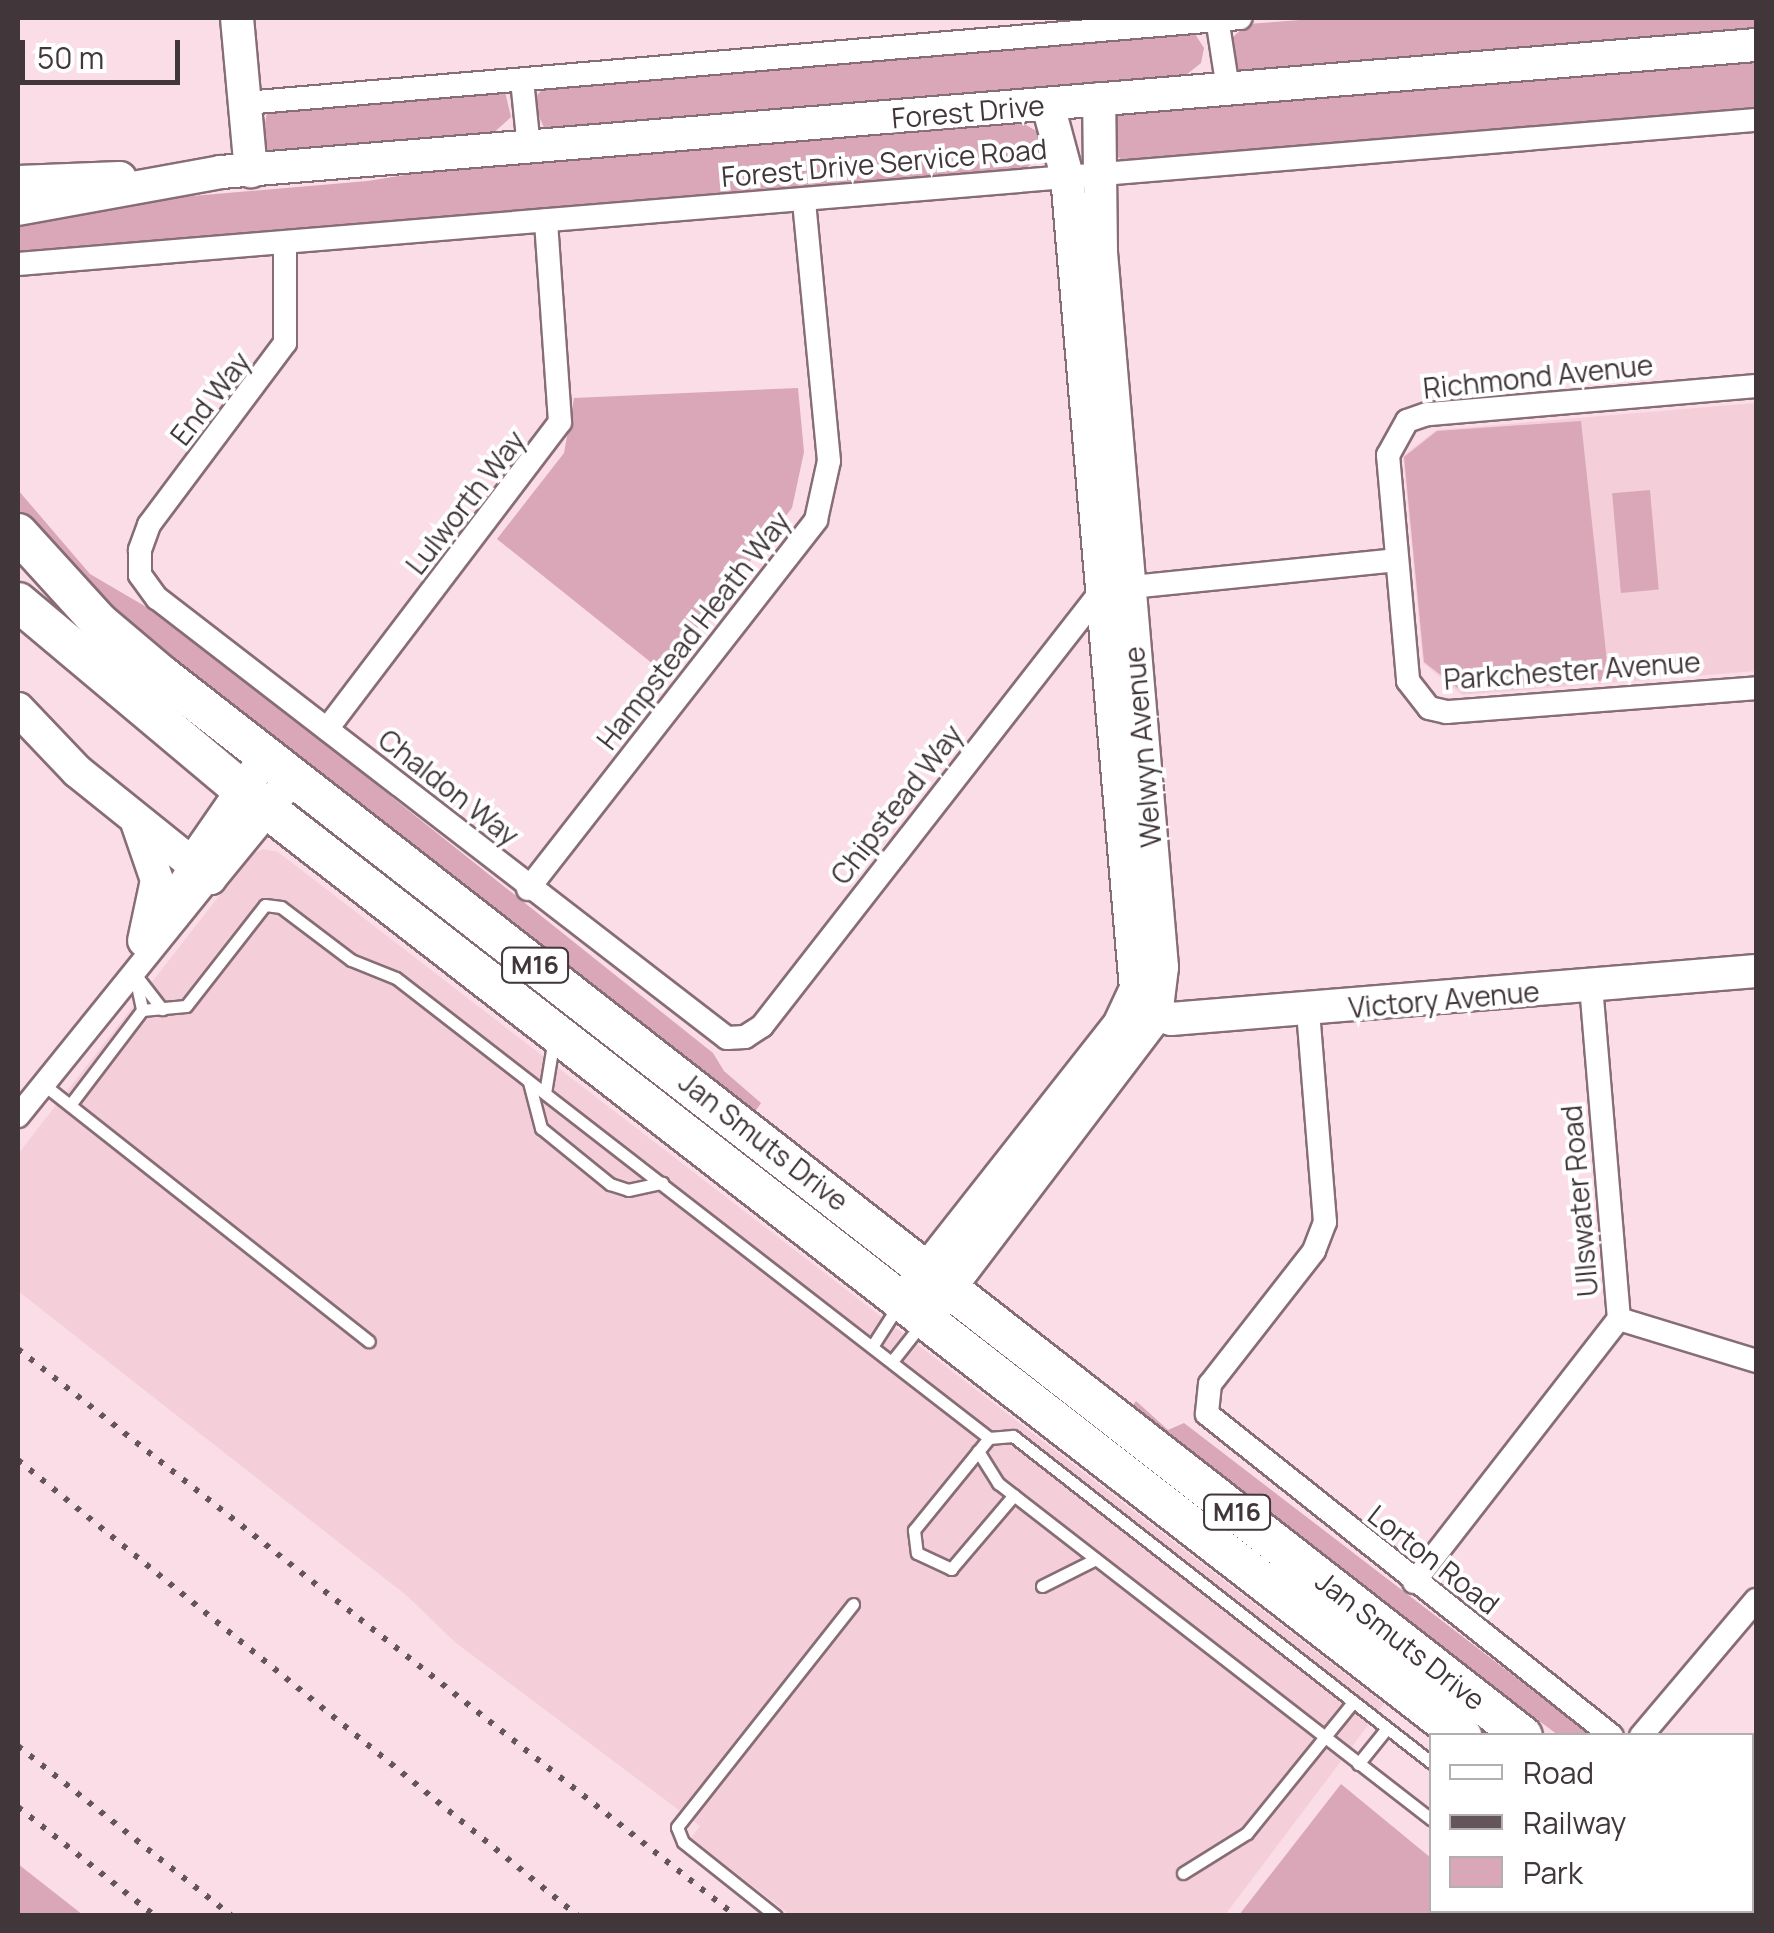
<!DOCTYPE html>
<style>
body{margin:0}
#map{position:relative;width:1774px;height:1933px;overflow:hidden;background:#fadde6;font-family:Manrope,sans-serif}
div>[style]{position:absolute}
.built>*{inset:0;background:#f4cfda}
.green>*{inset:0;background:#d9a7b7;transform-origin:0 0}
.roads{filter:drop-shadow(2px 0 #876d75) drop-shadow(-2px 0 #876d75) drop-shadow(0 2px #876d75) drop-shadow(0 -2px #876d75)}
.lane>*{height:11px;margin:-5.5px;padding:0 5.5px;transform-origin:5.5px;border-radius:5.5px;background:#fff}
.street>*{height:22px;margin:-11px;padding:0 11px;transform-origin:11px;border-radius:11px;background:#fff}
.secondary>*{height:32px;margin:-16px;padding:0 16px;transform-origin:16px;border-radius:16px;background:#fff}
.primary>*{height:38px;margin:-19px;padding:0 19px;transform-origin:19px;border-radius:19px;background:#fff}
.rail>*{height:6px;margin-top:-3px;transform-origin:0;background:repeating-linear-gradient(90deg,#64555a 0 5px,transparent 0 15px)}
span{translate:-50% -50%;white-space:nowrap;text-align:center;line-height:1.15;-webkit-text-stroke:8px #fff;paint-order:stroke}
.shield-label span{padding:2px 8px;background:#fff;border:2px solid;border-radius:8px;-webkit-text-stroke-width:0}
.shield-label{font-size:25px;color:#413639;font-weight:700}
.street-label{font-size:28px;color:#413639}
.frame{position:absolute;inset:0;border:20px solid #413639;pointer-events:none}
.legend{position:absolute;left:1429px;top:1733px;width:325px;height:180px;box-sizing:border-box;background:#fff;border:2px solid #b3afb0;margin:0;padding:12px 18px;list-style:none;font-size:30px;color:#413639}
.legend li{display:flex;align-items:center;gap:20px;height:50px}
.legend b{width:50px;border:2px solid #b3afb0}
.scale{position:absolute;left:20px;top:40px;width:160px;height:45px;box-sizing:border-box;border:5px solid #413639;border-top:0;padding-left:12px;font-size:30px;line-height:35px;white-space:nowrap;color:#413639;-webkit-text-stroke:8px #fff;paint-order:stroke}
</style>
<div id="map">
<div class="built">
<div style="clip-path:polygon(1756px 403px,1756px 671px,1462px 695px,1423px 663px,1403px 456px,1436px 430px)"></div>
<div style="clip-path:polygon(263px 849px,278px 852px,1384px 1704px,1225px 1915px,790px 1915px,691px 1838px,700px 1826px,456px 1643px,406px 1595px,18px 1291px,18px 1154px,251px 855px)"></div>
</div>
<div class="green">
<div style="clip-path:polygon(1328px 18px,1756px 18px,1756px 32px,1240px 72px,1234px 62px,1230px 40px,1247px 24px)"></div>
<div style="clip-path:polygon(1182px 30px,1195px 34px,1204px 48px,1201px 63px,1181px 79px,546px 132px,532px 101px,548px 83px)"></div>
<div style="clip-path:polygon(1756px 59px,1756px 109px,1122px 160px,1113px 153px,1109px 119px,1120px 110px)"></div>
<div style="clip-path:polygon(505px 92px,511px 117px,490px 136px,270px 153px,262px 142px,267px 112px)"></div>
<div style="clip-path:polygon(1016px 119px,1038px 132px,1040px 157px,1020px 173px,18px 251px,18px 221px,169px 198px,368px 181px,497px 160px)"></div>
<div style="clip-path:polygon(798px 388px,804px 452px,792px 508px,663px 672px,497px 539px,564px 453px,574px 398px)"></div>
<div style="clip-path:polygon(1581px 421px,1609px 680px,1464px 693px,1424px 662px,1404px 457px,1437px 431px)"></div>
<div style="clip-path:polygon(18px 490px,90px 574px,148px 608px,314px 735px,713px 1053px,724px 1071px,761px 1103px,752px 1116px,106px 614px,18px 522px)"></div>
<div style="left:1650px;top:490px;width:100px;height:38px;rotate:85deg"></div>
<div style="clip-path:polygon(1136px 1401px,1168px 1430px,1184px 1423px,1591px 1735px,1558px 1735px,1127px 1412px)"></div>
<div style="clip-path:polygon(1341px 1784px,1431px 1858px,1432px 1910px,1503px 1915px,1239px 1915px)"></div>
<div style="clip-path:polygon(18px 1864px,83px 1915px,18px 1915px)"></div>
</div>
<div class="roads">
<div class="lane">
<div style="left:134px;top:973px;width:46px;rotate:52.1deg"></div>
<div style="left:135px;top:976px;width:35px;rotate:78deg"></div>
<div style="left:529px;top:1082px;width:48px;rotate:75.4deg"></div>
<div style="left:541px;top:1128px;width:89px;rotate:39.1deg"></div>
<div style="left:610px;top:1184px;width:19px;rotate:18deg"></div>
<div style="left:628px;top:1190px;width:35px;rotate:-12deg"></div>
<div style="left:43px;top:1084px;width:415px;rotate:38.3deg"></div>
<div style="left:545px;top:1093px;width:56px;rotate:-80.7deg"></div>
<div style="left:70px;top:1105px;width:119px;rotate:-52.8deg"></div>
<div style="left:142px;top:1010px;width:44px;rotate:-5.2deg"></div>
<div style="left:186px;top:1006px;width:128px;rotate:-52deg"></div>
<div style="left:265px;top:905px;width:16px;rotate:7deg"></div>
<div style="left:281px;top:907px;width:88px;rotate:37.1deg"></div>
<div style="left:351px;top:960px;width:48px;rotate:21.8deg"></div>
<div style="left:396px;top:978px;width:750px;rotate:37.8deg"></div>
<div style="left:989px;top:1438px;width:119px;rotate:129.2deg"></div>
<div style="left:914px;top:1530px;width:23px;rotate:83deg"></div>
<div style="left:917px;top:1553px;width:38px;rotate:25deg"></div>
<div style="left:951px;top:1569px;width:97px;rotate:-49.6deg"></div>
<div style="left:873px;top:1345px;width:46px;rotate:-57.3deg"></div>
<div style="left:893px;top:1360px;width:48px;rotate:-51.7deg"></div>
<div style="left:989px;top:1438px;width:24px;rotate:-5deg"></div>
<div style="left:1013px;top:1436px;width:531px;rotate:37.97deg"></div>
<div style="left:978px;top:1451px;width:38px;rotate:58deg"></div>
<div style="left:998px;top:1483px;width:549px;rotate:37.83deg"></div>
<div style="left:1042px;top:1586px;width:60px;rotate:-26.6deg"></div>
<div style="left:1358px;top:1764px;width:46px;rotate:-51.1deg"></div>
<div style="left:1183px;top:1873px;width:75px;rotate:-32deg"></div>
<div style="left:1247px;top:1833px;width:169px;rotate:-51deg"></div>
<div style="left:1621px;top:1910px;width:8px;rotate:45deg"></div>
<div style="left:776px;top:1916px;width:119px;rotate:-141.5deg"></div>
<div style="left:683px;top:1842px;width:16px;rotate:-112deg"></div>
<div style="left:677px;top:1827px;width:284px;rotate:-51.7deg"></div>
</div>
<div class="street">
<div style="left:1217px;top:18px;width:72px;rotate:81.2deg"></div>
<div style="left:522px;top:80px;width:68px;rotate:84.1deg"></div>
<div style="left:245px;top:103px;width:999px;rotate:-4.88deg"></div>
<div style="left:285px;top:245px;width:98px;rotate:90deg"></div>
<div style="left:285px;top:343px;width:227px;rotate:126.8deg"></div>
<div style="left:149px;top:525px;width:27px;rotate:110deg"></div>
<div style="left:140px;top:550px;width:25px;rotate:90deg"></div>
<div style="left:140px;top:575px;width:29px;rotate:54deg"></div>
<div style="left:157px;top:598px;width:720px;rotate:37.67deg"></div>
<div style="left:727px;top:1038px;width:18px;rotate:-3deg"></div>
<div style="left:745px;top:1037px;width:20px;rotate:-33deg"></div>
<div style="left:762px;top:1026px;width:553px;rotate:-52.05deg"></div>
<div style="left:1102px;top:590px;width:296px;rotate:-5.8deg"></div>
<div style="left:18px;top:264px;width:1744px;rotate:-4.74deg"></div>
<div style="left:1756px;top:386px;width:330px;rotate:175.1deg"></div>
<div style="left:1427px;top:414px;width:21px;rotate:161deg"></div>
<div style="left:1407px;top:421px;width:39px;rotate:119deg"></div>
<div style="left:1388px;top:455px;width:227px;rotate:84.9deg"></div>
<div style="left:1408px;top:681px;width:34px;rotate:52deg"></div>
<div style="left:1429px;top:708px;width:18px;rotate:13deg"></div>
<div style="left:1447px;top:712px;width:310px;rotate:-4.4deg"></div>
<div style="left:327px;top:729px;width:385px;rotate:-52.8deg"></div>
<div style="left:560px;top:422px;width:202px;rotate:-94deg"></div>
<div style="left:528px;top:889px;width:468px;rotate:-52deg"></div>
<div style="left:816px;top:520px;width:60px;rotate:-77.6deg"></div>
<div style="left:829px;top:461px;width:262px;rotate:-95.5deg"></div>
<div style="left:155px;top:924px;width:71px;rotate:-58.8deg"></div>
<div style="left:1308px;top:1011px;width:212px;rotate:85.4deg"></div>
<div style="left:1325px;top:1222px;width:31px;rotate:111deg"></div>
<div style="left:1314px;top:1251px;width:169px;rotate:128deg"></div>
<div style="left:1210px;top:1384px;width:30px;rotate:96deg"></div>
<div style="left:1207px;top:1414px;width:517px;rotate:38.49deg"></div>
<div style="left:18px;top:1116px;width:306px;rotate:-51.1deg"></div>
<div style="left:1619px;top:1319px;width:143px;rotate:17deg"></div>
<div style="left:1414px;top:1582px;width:333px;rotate:-52.1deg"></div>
<div style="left:1619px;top:1319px;width:334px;rotate:-94.8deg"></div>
<div style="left:1641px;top:1736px;width:178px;rotate:-49.8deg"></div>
<div style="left:1752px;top:1844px;width:6px;rotate:45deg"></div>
</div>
<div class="secondary">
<div style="left:237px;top:18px;width:154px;rotate:84.8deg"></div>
<div style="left:18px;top:182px;width:102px;rotate:-2.2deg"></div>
<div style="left:18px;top:209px;width:206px;rotate:-10.3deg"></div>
<div style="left:221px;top:172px;width:1540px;rotate:-4.73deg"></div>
<div style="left:18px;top:709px;width:86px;rotate:46.4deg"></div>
<div style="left:77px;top:771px;width:171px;rotate:38.8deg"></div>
<div style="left:210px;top:878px;width:114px;rotate:-50.7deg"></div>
<div style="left:137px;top:822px;width:61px;rotate:71deg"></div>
<div style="left:157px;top:880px;width:62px;rotate:102deg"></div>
<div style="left:192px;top:863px;width:130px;rotate:-55.3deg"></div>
<div style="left:1136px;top:1006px;width:37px;rotate:20deg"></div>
<div style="left:1171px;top:1019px;width:587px;rotate:-4.69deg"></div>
<div style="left:912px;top:1288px;width:335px;rotate:-51.8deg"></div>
<div style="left:1119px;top:1025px;width:40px;rotate:-65deg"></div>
<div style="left:1136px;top:989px;width:816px;rotate:-94.85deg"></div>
<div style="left:1067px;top:176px;width:73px;rotate:-105deg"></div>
<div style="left:935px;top:1307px;width:365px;rotate:-52.8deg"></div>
<div style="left:1156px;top:1016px;width:49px;rotate:-83deg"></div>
<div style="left:1162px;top:967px;width:717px;rotate:-94.88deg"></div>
<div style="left:1101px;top:253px;width:154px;rotate:-90.7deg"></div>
</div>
<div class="primary">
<div style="left:18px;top:533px;width:120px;rotate:47.7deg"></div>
<div style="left:99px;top:622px;width:84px;rotate:40.2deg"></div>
<div style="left:163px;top:676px;width:1724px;rotate:37.93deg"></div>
<div style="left:18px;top:602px;width:290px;rotate:40deg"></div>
<div style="left:240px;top:788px;width:1547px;rotate:37.8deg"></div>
<div style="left:1686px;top:1910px;width:9px;rotate:41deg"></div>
<div style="left:1747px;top:1910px;width:9px;rotate:41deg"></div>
</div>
</div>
<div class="rail">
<div style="left:18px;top:1349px;width:915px;rotate:38.3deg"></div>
<div style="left:18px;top:1460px;width:722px;rotate:39.16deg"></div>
<div style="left:18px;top:1746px;width:273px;rotate:38.5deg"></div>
<div style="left:18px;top:1807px;width:175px;rotate:38.5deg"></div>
</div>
<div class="shield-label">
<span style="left:535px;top:965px">M16</span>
<span style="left:1237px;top:1512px">M16</span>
</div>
<div class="street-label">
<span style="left:968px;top:111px;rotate:-5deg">Forest Drive</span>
<span style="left:884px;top:162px;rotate:-5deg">Forest Drive Service Road</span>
<span style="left:1538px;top:376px;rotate:-6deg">Richmond Avenue</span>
<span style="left:210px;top:398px;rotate:-52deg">End Way</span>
<span style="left:465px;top:502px;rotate:-52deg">Lulworth Way</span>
<span style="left:693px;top:630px;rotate:-52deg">Hampstead Heath Way</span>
<span style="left:1572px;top:670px;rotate:-4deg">Parkchester Avenue</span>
<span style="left:1142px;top:747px;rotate:-95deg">Welwyn Avenue</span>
<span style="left:449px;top:787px;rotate:38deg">Chaldon Way</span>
<span style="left:896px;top:804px;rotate:-52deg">Chipstead Way</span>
<span style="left:1444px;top:999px;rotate:-5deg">Victory Avenue</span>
<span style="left:764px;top:1141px;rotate:38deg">Jan Smuts Drive</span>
<span style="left:1579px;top:1201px;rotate:-95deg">Ullswater Road</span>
<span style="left:1434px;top:1559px;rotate:38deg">Lorton Road</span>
<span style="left:1401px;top:1640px;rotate:38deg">Jan Smuts Drive</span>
</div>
<div class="frame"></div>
<ul class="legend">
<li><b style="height:12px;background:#fff"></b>Road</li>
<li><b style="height:12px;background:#64555a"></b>Railway</li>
<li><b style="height:28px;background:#d9a7b7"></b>Park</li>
</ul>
<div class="scale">50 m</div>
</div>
